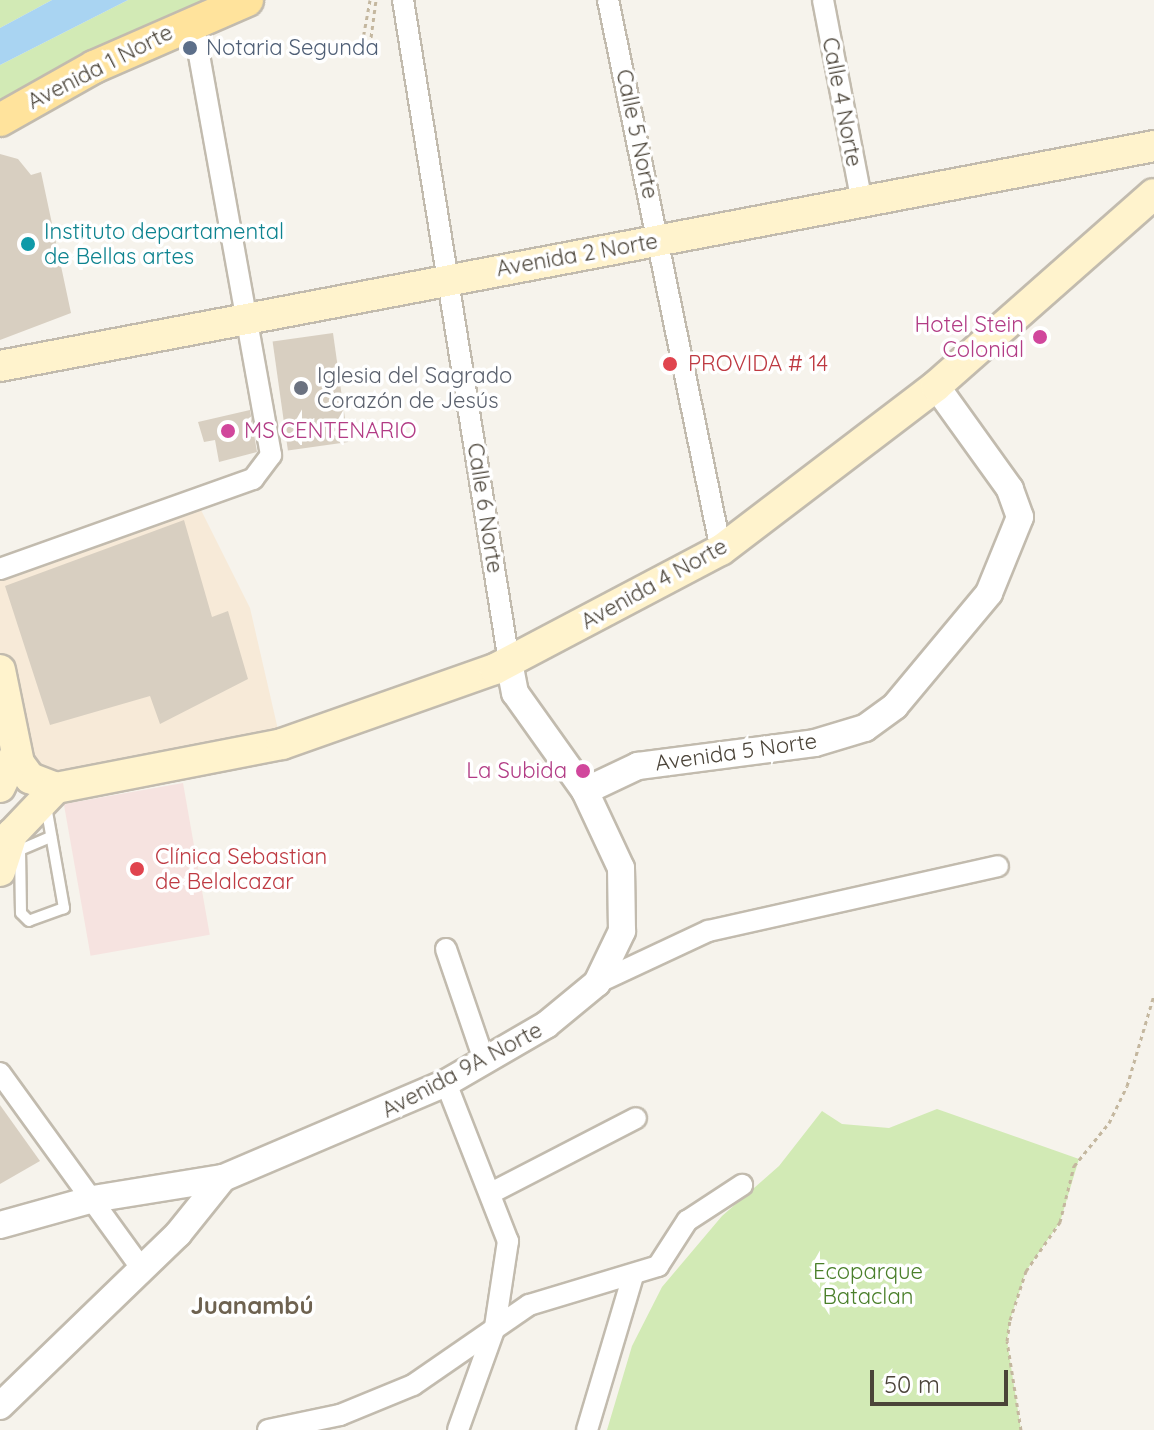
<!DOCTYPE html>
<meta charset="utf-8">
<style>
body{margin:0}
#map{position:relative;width:1154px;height:1430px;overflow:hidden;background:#f6f3ec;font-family:Quicksand,sans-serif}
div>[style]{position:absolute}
.commercial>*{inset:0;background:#f7ead8}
.medical>*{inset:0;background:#f6e3e0;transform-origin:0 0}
.green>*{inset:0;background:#d2eab5}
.water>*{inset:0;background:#a9d4f2}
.building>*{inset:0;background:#d8cfc1;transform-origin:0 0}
.path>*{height:3px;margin-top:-1.5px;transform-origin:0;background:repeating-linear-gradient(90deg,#c4b79f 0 4px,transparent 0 8px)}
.roads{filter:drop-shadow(2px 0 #c2bbae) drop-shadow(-2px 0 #c2bbae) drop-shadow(0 2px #c2bbae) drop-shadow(0 -2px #c2bbae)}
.service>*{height:10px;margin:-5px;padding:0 5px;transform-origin:5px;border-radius:5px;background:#fff}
.minor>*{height:20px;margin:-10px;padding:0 10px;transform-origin:10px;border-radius:10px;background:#fff}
.tertiary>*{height:26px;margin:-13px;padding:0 13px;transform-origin:13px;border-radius:13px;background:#fff}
.secondary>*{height:30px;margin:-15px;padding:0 15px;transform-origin:15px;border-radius:15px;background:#fff3cd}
.primary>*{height:32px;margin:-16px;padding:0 16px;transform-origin:16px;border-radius:16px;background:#ffe39c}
.dots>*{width:22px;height:22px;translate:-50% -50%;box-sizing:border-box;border:4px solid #fff;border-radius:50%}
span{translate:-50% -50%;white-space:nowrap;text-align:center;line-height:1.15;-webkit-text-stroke:7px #fff;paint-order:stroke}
.service-label{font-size:22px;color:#4e5e75}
.left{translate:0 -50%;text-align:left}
.street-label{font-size:22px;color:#4b4439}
.culture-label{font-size:22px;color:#0d838f}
.hotel-label{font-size:22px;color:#b23c85}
.right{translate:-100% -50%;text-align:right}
.health-label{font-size:22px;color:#be3a42}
.worship-label{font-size:22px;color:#5b616d}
.park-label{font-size:22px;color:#4a7f2a}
.neighbourhood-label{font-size:24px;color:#6e6250;font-weight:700}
.scale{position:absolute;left:870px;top:1370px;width:138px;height:36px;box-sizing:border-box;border:4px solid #4b4439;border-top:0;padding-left:10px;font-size:24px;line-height:28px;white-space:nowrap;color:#4b4439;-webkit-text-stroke:6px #fff;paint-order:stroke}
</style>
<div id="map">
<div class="commercial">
<div style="clip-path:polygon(196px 500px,250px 608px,279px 734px,38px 784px,0 670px,0 569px)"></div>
</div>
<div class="medical">
<div style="left:183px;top:783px;width:154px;height:121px;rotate:80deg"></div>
</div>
<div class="green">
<div style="clip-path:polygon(0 0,52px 0,0 28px)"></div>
<div style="clip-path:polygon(128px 0,212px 0,0 107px,0 65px)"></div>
<div style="clip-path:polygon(937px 1109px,1079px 1159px,1060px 1222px,1026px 1271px,1010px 1320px,1007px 1341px,1021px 1430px,607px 1430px,632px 1346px,662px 1287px,722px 1216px,779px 1166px,822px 1111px,842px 1124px,889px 1128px)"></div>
</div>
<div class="water">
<div style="clip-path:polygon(52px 0,128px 0,0 65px,0 28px)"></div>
</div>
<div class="building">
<div style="clip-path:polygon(0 154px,18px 159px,31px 175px,41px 172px,71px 313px,0 340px)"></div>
<div style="left:333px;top:333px;width:110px;height:61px;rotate:82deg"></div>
<div style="clip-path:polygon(250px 410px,257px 452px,219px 462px,215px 440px,204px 442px,198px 422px)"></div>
<div style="clip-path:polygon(184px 520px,212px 617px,228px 611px,248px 679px,160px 724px,150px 696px,50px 725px,5px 586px)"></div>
<div style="clip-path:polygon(0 1105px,40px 1161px,0 1184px)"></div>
</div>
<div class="path">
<div style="left:370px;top:0;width:45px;rotate:100.3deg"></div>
<div style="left:362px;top:44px;width:8px;rotate:7deg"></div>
<div style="left:370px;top:45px;width:45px;rotate:-82.4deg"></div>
<div style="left:1021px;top:1430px;width:90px;rotate:-98.9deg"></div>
<div style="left:1007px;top:1341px;width:21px;rotate:-82deg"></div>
<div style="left:1010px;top:1320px;width:52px;rotate:-71.9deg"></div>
<div style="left:1026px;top:1271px;width:60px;rotate:-55.2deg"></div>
<div style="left:1060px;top:1222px;width:58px;rotate:-76deg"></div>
<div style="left:1074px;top:1166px;width:55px;rotate:-50.9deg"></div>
<div style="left:1109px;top:1123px;width:41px;rotate:-64.1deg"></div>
<div style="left:1127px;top:1086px;width:95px;rotate:-73.5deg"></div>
</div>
<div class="roads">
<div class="service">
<div style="left:46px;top:806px;width:104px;rotate:80deg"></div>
<div style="left:64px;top:908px;width:37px;rotate:160deg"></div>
<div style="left:29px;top:921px;width:11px;rotate:-135deg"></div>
<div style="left:21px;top:913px;width:63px;rotate:-90.9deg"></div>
<div style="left:20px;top:850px;width:34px;rotate:-23deg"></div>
</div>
<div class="minor">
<div style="left:403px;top:0;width:670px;rotate:80.9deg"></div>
<div style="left:608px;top:0;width:561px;rotate:78.39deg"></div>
<div style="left:823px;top:0;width:207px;rotate:79.1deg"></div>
<div style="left:0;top:569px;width:269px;rotate:-19.6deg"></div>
<div style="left:253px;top:479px;width:30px;rotate:-53deg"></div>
<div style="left:271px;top:455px;width:442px;rotate:-100.2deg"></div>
<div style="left:446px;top:949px;width:120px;rotate:71.1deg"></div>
<div style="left:597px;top:983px;width:123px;rotate:-25.1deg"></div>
<div style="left:708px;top:931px;width:297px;rotate:-12.6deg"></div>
<div style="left:0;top:1073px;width:241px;rotate:54.1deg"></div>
<div style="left:446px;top:1083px;width:170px;rotate:68.6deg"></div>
<div style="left:508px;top:1241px;width:87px;rotate:98.6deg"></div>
<div style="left:495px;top:1327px;width:109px;rotate:109.8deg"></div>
<div style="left:491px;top:1193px;width:163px;rotate:-27.3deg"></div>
<div style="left:268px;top:1430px;width:74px;rotate:-11.8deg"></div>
<div style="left:340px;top:1415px;width:79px;rotate:-22.3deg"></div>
<div style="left:413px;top:1385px;width:141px;rotate:-34.6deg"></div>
<div style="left:529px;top:1305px;width:135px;rotate:-16.8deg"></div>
<div style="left:658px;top:1266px;width:54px;rotate:-57.2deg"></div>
<div style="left:687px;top:1221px;width:66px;rotate:-33.2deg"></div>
<div style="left:587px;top:1430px;width:161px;rotate:-73.4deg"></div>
</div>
<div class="tertiary">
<div style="left:585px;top:791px;width:59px;rotate:-25.3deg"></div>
<div style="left:638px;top:766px;width:178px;rotate:-7.4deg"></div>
<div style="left:815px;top:743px;width:52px;rotate:-16.7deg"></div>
<div style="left:865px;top:728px;width:37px;rotate:-36deg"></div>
<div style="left:895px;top:706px;width:147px;rotate:-50.2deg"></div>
<div style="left:989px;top:593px;width:82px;rotate:-67.8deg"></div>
<div style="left:1020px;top:517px;width:30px;rotate:-110deg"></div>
<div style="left:1010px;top:489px;width:127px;rotate:-125.7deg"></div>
<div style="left:0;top:1225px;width:97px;rotate:-15.6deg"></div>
<div style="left:93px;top:1199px;width:132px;rotate:-9.2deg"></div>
<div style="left:0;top:1406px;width:248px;rotate:-44deg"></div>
<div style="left:178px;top:1234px;width:72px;rotate:-51.2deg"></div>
<div style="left:223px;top:1178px;width:242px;rotate:-23.1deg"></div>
<div style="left:446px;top:1083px;width:116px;rotate:-30.1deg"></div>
<div style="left:546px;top:1025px;width:66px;rotate:-39.5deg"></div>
<div style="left:597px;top:983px;width:58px;rotate:-64.3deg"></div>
<div style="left:622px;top:931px;width:63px;rotate:-90.9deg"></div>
<div style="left:621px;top:868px;width:85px;rotate:-115.1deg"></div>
<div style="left:585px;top:791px;width:120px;rotate:-125.5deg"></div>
<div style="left:515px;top:693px;width:32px;rotate:-101deg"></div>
</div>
<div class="secondary">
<div style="left:0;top:366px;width:1175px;rotate:-10.79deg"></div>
<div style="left:0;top:670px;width:95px;rotate:78.5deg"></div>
<div style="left:19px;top:763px;width:19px;rotate:54deg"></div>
<div style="left:30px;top:778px;width:28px;rotate:21deg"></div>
<div style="left:56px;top:788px;width:230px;rotate:-11deg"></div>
<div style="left:282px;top:744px;width:226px;rotate:-19.4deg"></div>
<div style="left:495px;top:669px;width:255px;rotate:-27.8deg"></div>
<div style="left:721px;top:550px;width:270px;rotate:-37.3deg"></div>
<div style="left:936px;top:386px;width:290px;rotate:-41.4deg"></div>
<div style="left:0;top:787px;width:38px;rotate:-65deg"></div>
<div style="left:0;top:871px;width:39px;rotate:-72deg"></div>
<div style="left:12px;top:834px;width:64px;rotate:-46.3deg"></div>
</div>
<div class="primary">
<div style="left:0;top:120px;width:108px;rotate:-29.4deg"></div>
<div style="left:94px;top:67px;width:167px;rotate:-23.6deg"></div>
</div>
</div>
<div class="dots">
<div style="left:190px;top:48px;background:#5c6f8a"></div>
<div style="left:28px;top:244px;background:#0f9aa8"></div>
<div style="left:1040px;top:337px;background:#d1479c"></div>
<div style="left:670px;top:364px;background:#e0444e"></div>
<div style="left:301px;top:388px;background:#6b7280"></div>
<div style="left:228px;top:431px;background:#d1479c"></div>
<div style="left:583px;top:771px;background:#d1479c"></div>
<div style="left:137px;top:869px;background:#e0444e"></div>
</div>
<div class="service-label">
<span class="left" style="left:206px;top:48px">Notaria Segunda</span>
</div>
<div class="street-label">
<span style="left:100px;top:67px;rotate:-27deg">Avenida 1 Norte</span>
<span style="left:842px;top:102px;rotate:79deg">Calle 4 Norte</span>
<span style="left:637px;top:134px;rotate:78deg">Calle 5 Norte</span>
<span style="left:577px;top:255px;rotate:-10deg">Avenida 2 Norte</span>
<span style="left:485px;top:508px;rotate:81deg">Calle 6 Norte</span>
<span style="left:654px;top:584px;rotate:-29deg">Avenida 4 Norte</span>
<span style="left:736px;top:752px;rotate:-8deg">Avenida 5 Norte</span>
<span style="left:462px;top:1070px;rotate:-28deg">Avenida 9A Norte</span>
</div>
<div class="culture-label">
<span class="left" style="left:44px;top:244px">Instituto departamental<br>de Bellas artes</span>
</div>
<div class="hotel-label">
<span class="right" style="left:1024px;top:337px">Hotel Stein<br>Colonial</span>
<span class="left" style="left:244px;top:431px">MS CENTENARIO</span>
<span class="right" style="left:567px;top:771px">La Subida</span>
</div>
<div class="health-label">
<span class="left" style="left:688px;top:364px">PROVIDA # 14</span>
<span class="left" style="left:155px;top:869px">Clínica Sebastian<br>de Belalcazar</span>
</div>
<div class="worship-label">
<span class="left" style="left:317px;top:388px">Iglesia del Sagrado<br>Corazón de Jesús</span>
</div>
<div class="park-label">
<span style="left:868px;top:1284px">Ecoparque<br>Bataclan</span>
</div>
<div class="neighbourhood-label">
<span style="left:252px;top:1306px">Juanambú</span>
</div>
<div class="scale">50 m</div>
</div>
